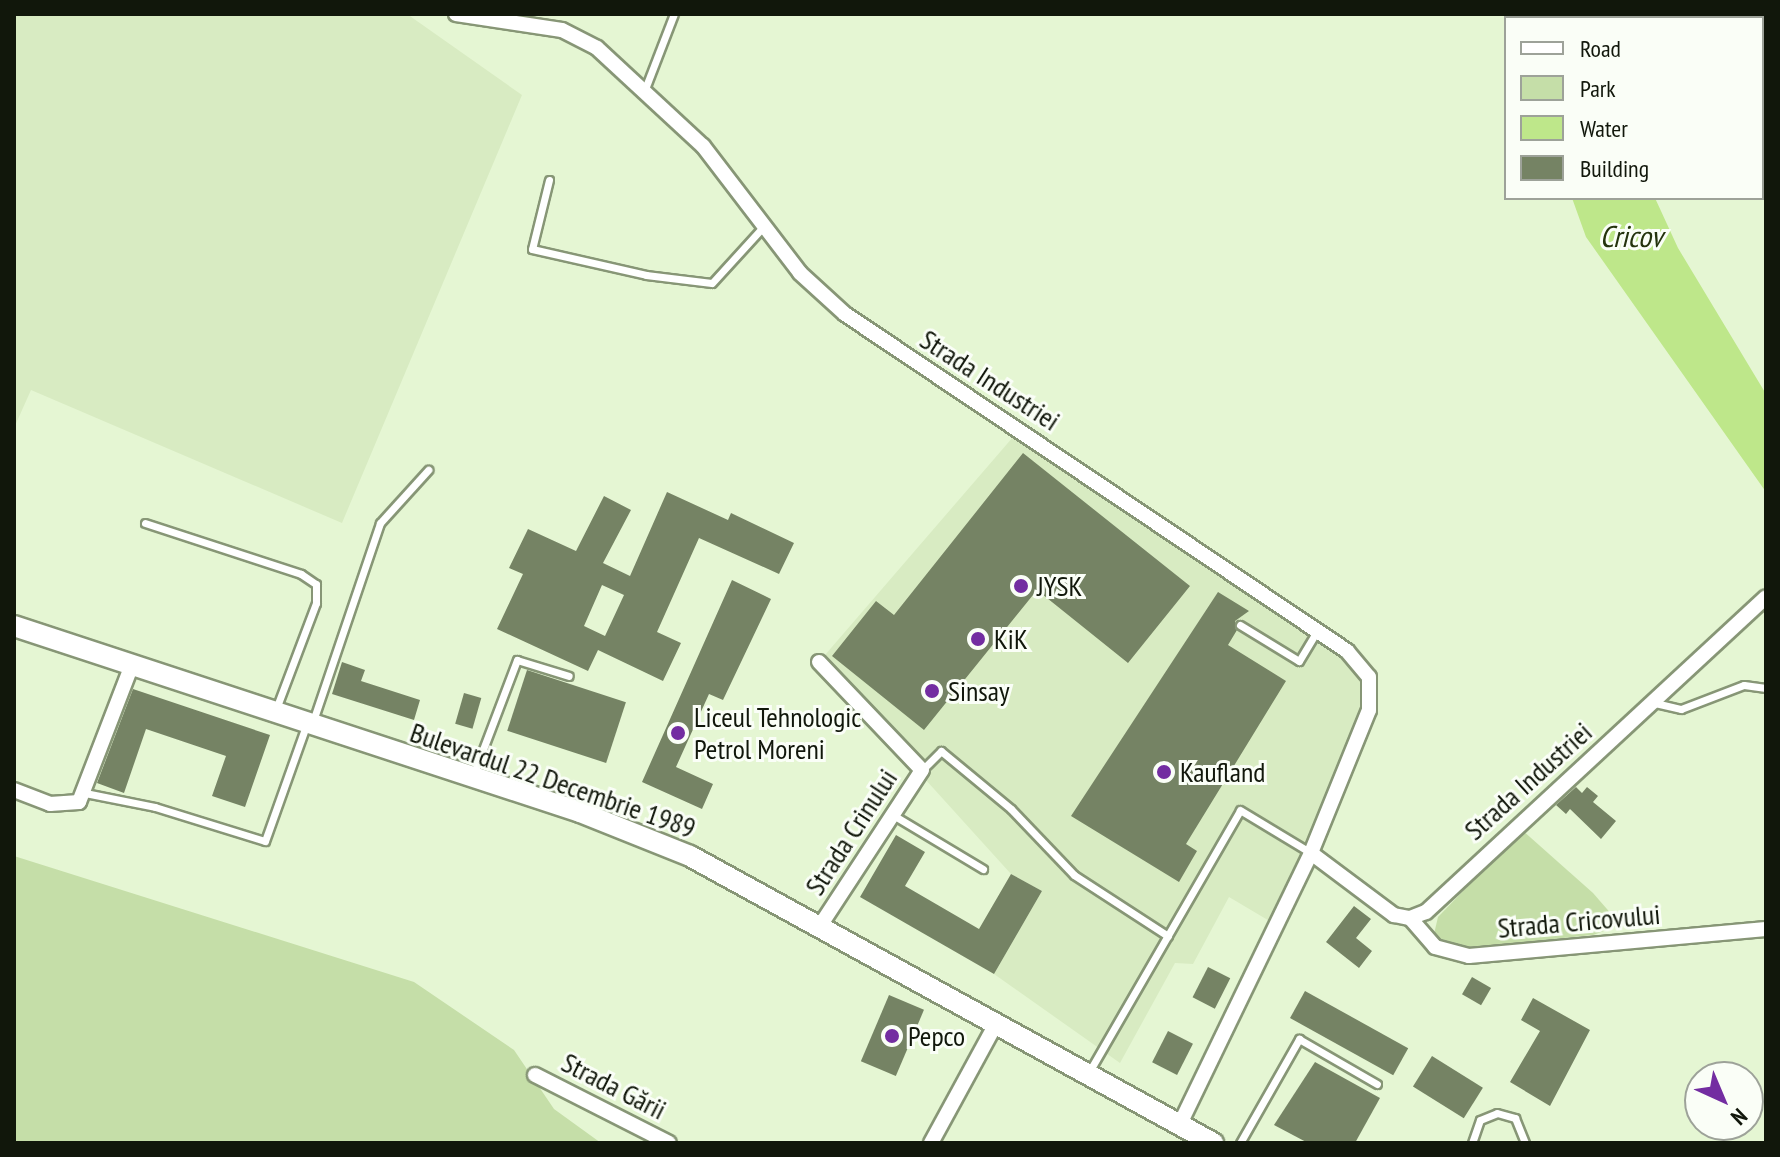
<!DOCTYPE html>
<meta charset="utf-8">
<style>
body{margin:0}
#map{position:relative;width:1780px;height:1157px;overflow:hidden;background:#e5f6d3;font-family:"PT Sans Narrow",sans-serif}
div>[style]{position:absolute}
.built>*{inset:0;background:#d8ebc2}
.green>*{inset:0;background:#c5dea8}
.water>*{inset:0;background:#bee78a;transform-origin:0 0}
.building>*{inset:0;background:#758364;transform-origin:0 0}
.roads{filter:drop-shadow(2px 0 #879676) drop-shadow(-2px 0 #879676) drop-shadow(0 2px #879676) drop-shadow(0 -2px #879676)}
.service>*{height:7px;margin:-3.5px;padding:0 3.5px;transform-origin:3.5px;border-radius:3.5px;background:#fff}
.minor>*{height:14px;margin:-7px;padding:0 7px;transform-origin:7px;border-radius:7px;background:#fff}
.secondary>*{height:20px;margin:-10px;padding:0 10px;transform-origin:10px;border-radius:10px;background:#fff}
.dots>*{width:22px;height:22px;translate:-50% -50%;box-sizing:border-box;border:4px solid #fafef7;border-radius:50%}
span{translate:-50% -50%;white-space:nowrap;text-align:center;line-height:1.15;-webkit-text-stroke:6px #fafef7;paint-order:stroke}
.street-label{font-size:28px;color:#11170b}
.poi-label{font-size:28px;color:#11170b}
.left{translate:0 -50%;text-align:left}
.water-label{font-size:30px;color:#24330d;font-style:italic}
.frame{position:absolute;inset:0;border:16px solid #11170b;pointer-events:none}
.legend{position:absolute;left:1504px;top:16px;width:260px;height:184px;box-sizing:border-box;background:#fafef7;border:2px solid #9da299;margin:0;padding:10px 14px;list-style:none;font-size:24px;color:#11170b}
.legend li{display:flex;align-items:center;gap:16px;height:40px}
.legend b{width:40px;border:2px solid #9da299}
.north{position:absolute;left:1684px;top:1061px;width:80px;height:80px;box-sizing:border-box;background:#fafef7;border:2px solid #9da299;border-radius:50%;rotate:136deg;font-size:22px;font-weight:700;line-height:32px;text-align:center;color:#11170b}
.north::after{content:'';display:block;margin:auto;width:28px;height:36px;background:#732da1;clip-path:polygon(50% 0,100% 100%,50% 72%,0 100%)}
</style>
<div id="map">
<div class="built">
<div style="clip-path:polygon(14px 14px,407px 14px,522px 95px,342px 523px,31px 390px,14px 428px)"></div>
<div style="clip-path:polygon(1019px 430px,1347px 651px,1372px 691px,1276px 925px,1229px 897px,1193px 964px,1175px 963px,1120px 1063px,994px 974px,1042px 891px,1011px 874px,819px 662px)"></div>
</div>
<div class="green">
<div style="clip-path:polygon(1522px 830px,1593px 893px,1613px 916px,1615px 927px,1593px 935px,1466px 948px,1444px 943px,1434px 934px,1438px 917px)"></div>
<div style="clip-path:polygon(14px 856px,414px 982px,514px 1050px,554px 1109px,601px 1143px,14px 1143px)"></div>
</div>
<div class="water">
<div style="left:1510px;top:14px;width:71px;height:4px"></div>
<div style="clip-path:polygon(1572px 198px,1655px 198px,1678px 248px,1766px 394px,1766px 492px,1586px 237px)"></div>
</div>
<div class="building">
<div style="clip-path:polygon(1023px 453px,1190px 586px,1128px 663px,1037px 590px,924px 730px,832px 656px,876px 601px,894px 615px)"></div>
<div style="clip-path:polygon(evenodd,667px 492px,728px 520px,731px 513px,794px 543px,779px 574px,699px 538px,657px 632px,681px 643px,663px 681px,598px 650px,588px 671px,497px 629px,523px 574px,509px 568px,528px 529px,576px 551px,604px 496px,631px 510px,603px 563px,630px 576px,667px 492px,602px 585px,624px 595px,605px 636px,584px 626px,602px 585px)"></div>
<div style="clip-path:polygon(732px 580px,771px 599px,723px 700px,709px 694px,676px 767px,713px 784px,702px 809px,642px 782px)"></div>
<div style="clip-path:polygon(1218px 592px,1249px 611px,1235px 621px,1237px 630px,1228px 645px,1286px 681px,1186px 844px,1197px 851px,1179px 882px,1071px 816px)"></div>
<div style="clip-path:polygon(342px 662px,365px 670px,361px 681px,420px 700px,414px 720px,332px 694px)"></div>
<div style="left:527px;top:670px;width:104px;height:64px;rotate:18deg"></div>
<div style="clip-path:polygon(133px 689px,270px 735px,245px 807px,212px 796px,226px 756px,146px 729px,124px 793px,97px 783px)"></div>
<div style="left:464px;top:693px;width:18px;height:32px;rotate:16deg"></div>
<div style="clip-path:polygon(1576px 787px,1582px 793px,1587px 787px,1598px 796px,1593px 802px,1616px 821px,1601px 839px,1570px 809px,1566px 814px,1556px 805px)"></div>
<div style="clip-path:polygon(896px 835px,925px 852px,905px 886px,979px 929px,1011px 874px,1042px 891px,994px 974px,860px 897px)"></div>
<div style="clip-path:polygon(1354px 906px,1371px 919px,1356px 938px,1372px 951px,1359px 968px,1326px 942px)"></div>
<div style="left:1208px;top:967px;width:25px;height:34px;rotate:27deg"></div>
<div style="left:1472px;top:977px;width:22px;height:20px;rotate:30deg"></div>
<div style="left:1305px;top:991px;width:118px;height:31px;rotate:29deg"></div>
<div style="left:889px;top:995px;width:38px;height:72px;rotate:23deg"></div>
<div style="clip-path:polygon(1533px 998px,1590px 1030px,1550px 1106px,1510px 1082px,1540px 1031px,1521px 1020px)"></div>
<div style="left:1168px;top:1031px;width:28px;height:35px;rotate:27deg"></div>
<div style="left:1432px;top:1056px;width:60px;height:36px;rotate:32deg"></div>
<div style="clip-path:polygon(1315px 1062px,1380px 1098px,1355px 1143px,1308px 1143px,1274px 1125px)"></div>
</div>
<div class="roads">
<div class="service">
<div style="left:645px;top:89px;width:80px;rotate:-68.9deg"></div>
<div style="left:549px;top:180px;width:71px;rotate:103.8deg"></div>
<div style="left:532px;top:249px;width:117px;rotate:12.8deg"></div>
<div style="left:646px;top:275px;width:66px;rotate:6.9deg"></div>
<div style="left:712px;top:283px;width:76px;rotate:-47.7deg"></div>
<div style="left:145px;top:523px;width:164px;rotate:18.1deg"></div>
<div style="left:301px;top:574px;width:18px;rotate:34deg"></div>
<div style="left:316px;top:584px;width:19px;rotate:90deg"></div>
<div style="left:316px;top:603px;width:113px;rotate:110.7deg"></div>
<div style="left:1240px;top:625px;width:69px;rotate:31.4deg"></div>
<div style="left:1299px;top:661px;width:35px;rotate:-59deg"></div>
<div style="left:1655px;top:703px;width:27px;rotate:13deg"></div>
<div style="left:1681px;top:709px;width:67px;rotate:-20.9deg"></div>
<div style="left:1744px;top:685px;width:22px;rotate:8deg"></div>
<div style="left:313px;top:721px;width:209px;rotate:-71.3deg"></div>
<div style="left:380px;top:523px;width:72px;rotate:-47.8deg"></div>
<div style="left:922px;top:770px;width:27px;rotate:-45deg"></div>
<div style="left:941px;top:751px;width:91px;rotate:39.6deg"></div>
<div style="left:1011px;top:809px;width:91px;rotate:46.3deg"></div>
<div style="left:1074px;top:875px;width:112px;rotate:33deg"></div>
<div style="left:474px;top:773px;width:121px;rotate:-69.2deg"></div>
<div style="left:517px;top:660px;width:54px;rotate:17.1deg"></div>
<div style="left:85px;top:793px;width:71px;rotate:11.3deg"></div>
<div style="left:155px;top:807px;width:115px;rotate:17.2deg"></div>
<div style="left:265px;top:841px;width:122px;rotate:-70.4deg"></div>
<div style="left:893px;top:815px;width:105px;rotate:31deg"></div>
<div style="left:1089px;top:1072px;width:302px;rotate:-60deg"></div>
<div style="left:1240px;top:810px;width:83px;rotate:31.2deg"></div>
<div style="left:1240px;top:1143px;width:120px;rotate:-60.4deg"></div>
<div style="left:1299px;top:1039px;width:90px;rotate:30deg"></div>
<div style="left:1472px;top:1143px;width:24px;rotate:-71deg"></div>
<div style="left:1480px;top:1120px;width:18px;rotate:-22deg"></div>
<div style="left:1497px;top:1113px;width:19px;rotate:16deg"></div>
<div style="left:1515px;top:1118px;width:27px;rotate:68deg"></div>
</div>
<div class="minor">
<div style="left:456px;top:14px;width:107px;rotate:8.6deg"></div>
<div style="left:562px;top:30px;width:39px;rotate:27deg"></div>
<div style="left:597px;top:48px;width:144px;rotate:42.8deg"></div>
<div style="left:703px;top:146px;width:160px;rotate:52.6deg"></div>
<div style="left:800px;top:273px;width:61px;rotate:42.3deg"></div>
<div style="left:845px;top:314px;width:605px;rotate:33.87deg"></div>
<div style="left:1347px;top:651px;width:34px;rotate:50deg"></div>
<div style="left:1369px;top:677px;width:33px;rotate:90deg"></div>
<div style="left:1369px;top:710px;width:154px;rotate:112.1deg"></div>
<div style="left:1311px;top:853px;width:301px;rotate:115.8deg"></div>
<div style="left:1762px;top:84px;width:4px;rotate:14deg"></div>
<div style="left:819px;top:662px;width:149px;rotate:46.4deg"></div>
<div style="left:922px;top:770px;width:186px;rotate:123.2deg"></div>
<div style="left:14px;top:790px;width:39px;rotate:21deg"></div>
<div style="left:50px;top:804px;width:29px;rotate:-4deg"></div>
<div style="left:79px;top:802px;width:145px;rotate:-68.9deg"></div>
<div style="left:1311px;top:853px;width:104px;rotate:36.8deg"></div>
<div style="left:1394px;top:915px;width:16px;rotate:11deg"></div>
<div style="left:1410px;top:918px;width:17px;rotate:-21deg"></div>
<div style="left:1426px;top:912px;width:463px;rotate:-42.8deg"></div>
<div style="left:1410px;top:918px;width:38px;rotate:49deg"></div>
<div style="left:1435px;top:947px;width:35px;rotate:15deg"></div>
<div style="left:1469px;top:956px;width:298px;rotate:-5.2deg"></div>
<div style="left:535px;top:1075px;width:150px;rotate:26.9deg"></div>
<div style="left:931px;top:1143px;width:136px;rotate:-61.4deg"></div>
</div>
<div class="secondary">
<div style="left:14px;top:626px;width:596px;rotate:18.19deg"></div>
<div style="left:580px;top:812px;width:118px;rotate:21.8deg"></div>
<div style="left:690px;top:856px;width:597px;rotate:28.76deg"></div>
</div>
</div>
<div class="dots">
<div style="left:1021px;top:586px;background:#732da1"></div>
<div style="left:978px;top:639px;background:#732da1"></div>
<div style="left:932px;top:691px;background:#732da1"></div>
<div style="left:678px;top:733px;background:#732da1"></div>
<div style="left:1164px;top:772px;background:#732da1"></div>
<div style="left:892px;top:1036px;background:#732da1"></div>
</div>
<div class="street-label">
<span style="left:990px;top:380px;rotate:33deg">Strada Industriei</span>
<span style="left:553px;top:780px;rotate:19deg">Bulevardul 22 Decembrie 1989</span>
<span style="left:1528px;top:781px;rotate:-42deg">Strada Industriei</span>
<span style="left:851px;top:832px;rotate:-57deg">Strada Crinului</span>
<span style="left:1579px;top:921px;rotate:-5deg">Strada Cricovului</span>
<span style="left:614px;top:1086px;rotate:27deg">Strada Gării</span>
</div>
<div class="poi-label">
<span class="left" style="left:1037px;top:586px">JYSK</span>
<span class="left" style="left:994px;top:639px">KiK</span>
<span class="left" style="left:948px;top:691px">Sinsay</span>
<span class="left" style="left:694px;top:733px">Liceul Tehnologic<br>Petrol Moreni</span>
<span class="left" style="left:1180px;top:772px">Kaufland</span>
<span class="left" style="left:908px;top:1036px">Pepco</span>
</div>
<div class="water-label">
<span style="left:1631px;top:236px">Cricov</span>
</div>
<div class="frame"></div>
<ul class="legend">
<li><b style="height:10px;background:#fff"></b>Road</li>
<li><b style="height:22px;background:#c5dea8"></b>Park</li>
<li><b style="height:22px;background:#bee78a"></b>Water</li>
<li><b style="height:22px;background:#758364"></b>Building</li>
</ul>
<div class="north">N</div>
</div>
